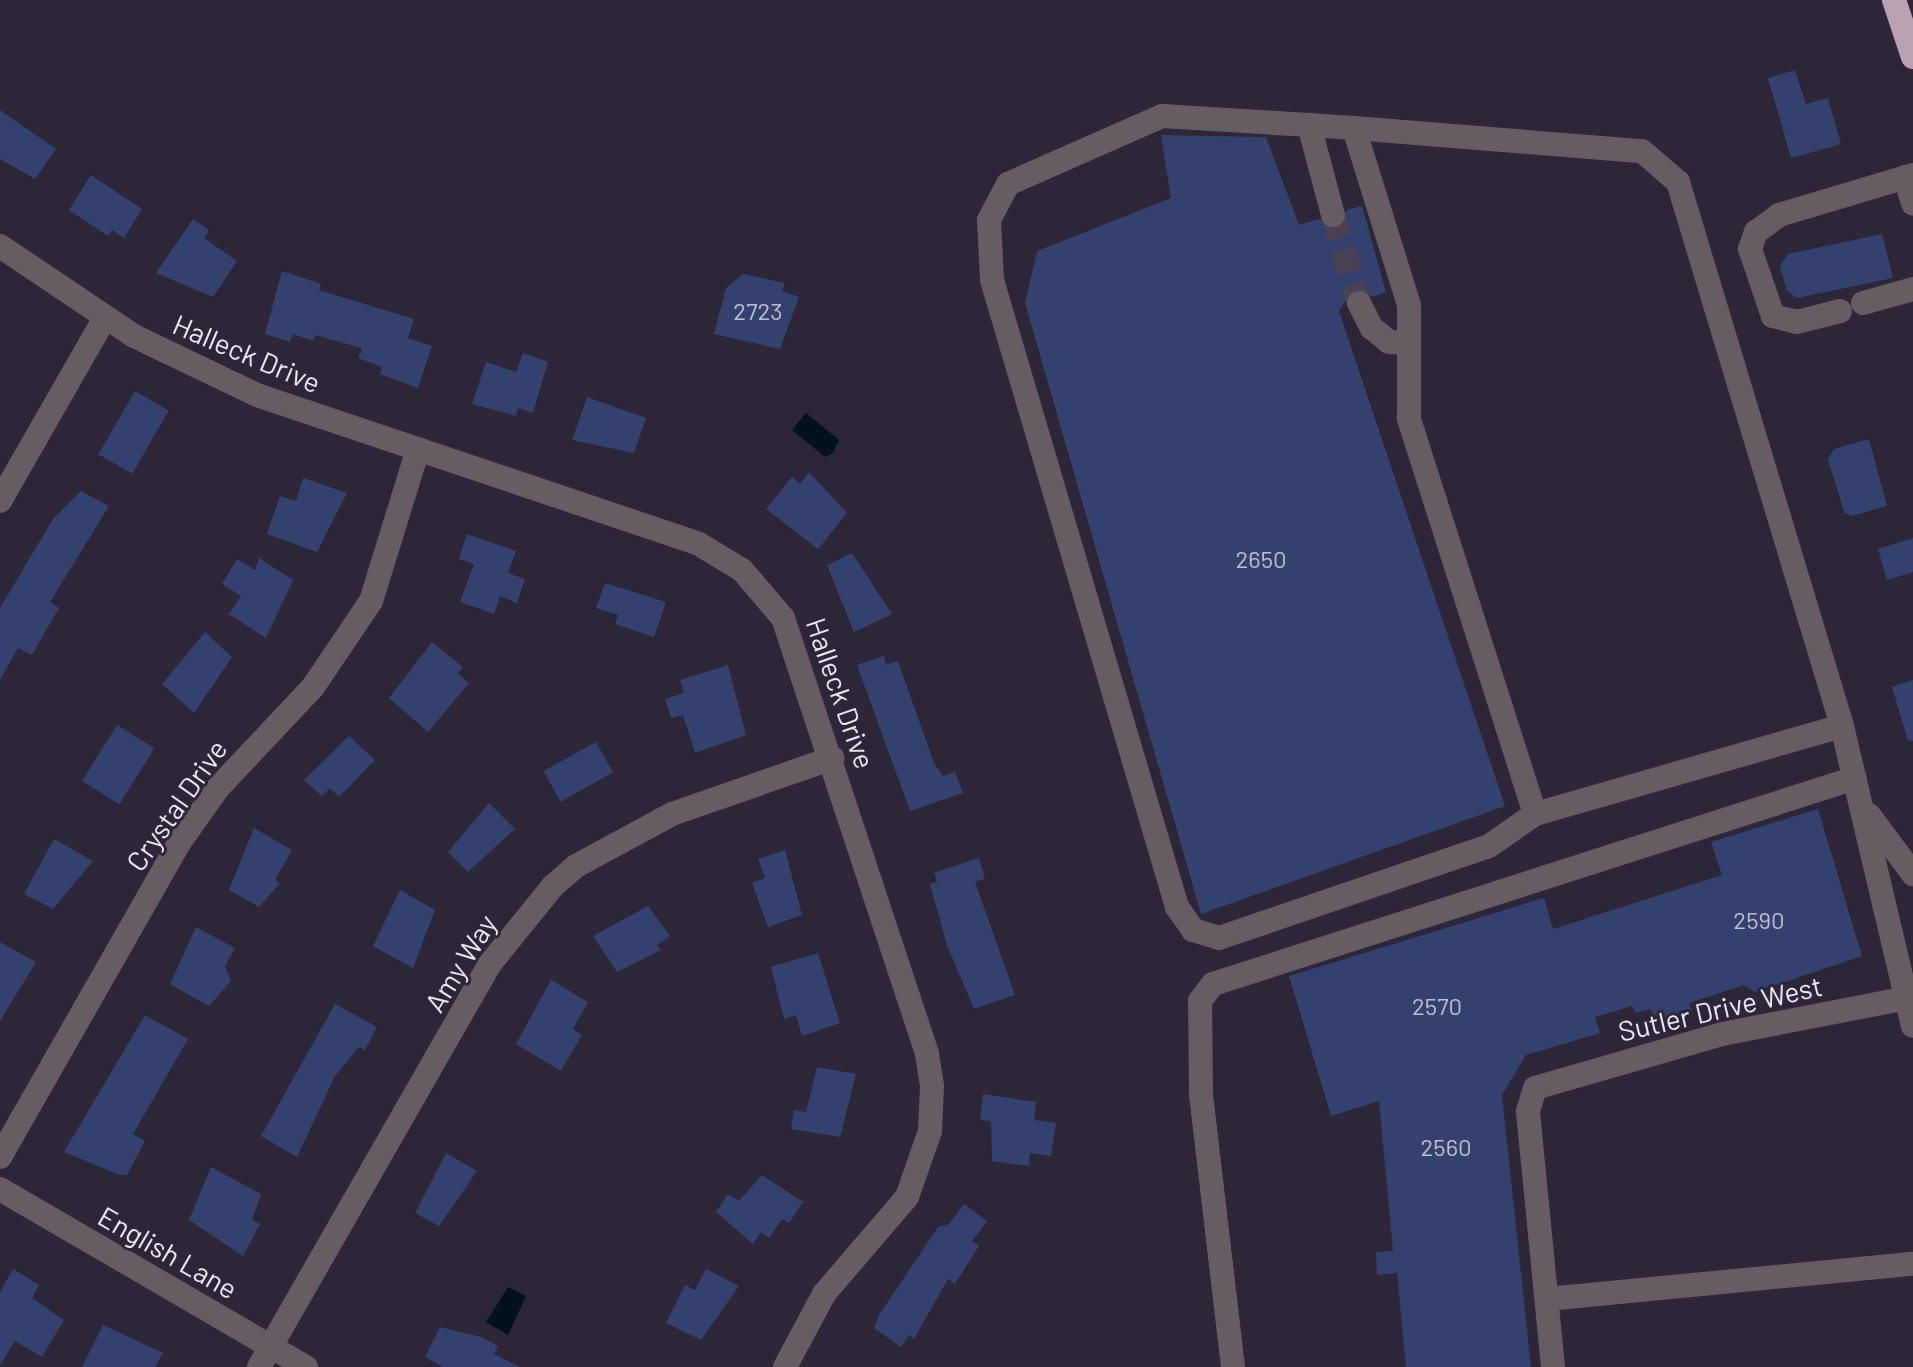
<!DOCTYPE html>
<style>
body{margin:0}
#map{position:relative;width:1913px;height:1367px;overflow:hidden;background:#2d2538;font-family:Barlow,sans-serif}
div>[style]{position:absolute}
.water>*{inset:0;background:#02121c}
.building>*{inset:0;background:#34416f;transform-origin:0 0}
.minor-tunnel>*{height:24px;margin-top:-12px;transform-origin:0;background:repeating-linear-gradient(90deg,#4a4254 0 24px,transparent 0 36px)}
.minor>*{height:24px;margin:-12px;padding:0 12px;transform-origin:12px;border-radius:12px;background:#665c62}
.highway>*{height:24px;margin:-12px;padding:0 12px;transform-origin:12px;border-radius:12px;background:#baa1b1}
span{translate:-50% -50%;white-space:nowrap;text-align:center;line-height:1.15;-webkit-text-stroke:6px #2d2538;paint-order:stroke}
.number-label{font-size:24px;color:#bebdd2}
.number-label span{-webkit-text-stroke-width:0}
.street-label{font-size:28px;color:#ece6f3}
</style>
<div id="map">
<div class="water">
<div style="clip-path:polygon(806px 413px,839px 440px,833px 453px,825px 457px,792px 430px)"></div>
<div style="clip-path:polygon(508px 1287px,526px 1296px,508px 1335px,486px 1322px)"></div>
</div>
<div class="building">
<div style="clip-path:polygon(1795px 70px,1806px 104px,1828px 98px,1841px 144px,1791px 158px,1768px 78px)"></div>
<div style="clip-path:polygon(0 110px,56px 149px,35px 179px,0 159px)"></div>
<div style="clip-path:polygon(1161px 135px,1266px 137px,1299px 225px,1319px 219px,1338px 229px,1347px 210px,1362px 206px,1386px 292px,1373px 297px,1353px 289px,1339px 311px,1505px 806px,1201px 914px,1025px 303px,1037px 251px,1171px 198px)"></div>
<div style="clip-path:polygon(91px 175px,142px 209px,124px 238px,112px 230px,108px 236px,69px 210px)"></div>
<div style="clip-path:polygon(193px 219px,209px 230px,204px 238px,237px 261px,213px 297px,156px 273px)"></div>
<div style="clip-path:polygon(1882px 234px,1893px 278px,1797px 298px,1787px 291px,1780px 266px,1788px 254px)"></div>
<div style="clip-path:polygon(282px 271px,321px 284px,319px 290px,414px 319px,408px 338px,432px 346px,418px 388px,380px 374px,382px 367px,358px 358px,362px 348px,315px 335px,313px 341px,293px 334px,290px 342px,265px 334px)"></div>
<div style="clip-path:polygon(743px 274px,785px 283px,782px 291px,799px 297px,780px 349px,714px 334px,726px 288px)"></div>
<div style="clip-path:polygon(523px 353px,548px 362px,533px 413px,518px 408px,516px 416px,472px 404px,486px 362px,516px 372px)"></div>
<div style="left:135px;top:391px;width:39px;height:73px;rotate:30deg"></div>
<div style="clip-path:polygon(587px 397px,646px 418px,634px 453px,572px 440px)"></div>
<div style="clip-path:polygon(1869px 439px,1887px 506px,1852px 516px,1844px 512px,1828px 459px,1834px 449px)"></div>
<div style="clip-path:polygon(809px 472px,847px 513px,818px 549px,766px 509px,792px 477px,800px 484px)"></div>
<div style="clip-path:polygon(303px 478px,347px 493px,317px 552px,267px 534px,280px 496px,296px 501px)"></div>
<div style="clip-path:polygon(81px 491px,109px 506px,50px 602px,59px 608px,32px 655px,18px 648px,0 680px,0 608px,53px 519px)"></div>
<div style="clip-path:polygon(467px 534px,516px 551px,508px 573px,525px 579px,517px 603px,500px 596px,494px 614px,460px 602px,474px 564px,459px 559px)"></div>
<div style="clip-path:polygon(1913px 538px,1913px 572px,1887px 580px,1878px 549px)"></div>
<div style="clip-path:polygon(852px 553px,892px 614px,854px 632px,827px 565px)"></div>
<div style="clip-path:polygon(259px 558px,293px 580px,266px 638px,229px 614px,241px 596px,222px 584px,237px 559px,255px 570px)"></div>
<div style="clip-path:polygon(605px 583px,666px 602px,654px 637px,615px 624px,618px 615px,596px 608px)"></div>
<div style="clip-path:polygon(205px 632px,232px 657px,194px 713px,162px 684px)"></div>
<div style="clip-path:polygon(432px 642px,463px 667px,458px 673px,469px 683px,428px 732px,389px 698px)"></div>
<div style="clip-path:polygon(884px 656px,886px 665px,898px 661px,934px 763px,943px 776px,955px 772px,963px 793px,910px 811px,857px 665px)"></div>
<div style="clip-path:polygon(728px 665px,746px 735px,695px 753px,683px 715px,671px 718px,665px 699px,684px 693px,680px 680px)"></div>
<div style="clip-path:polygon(1913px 680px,1913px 741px,1908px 741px,1892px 687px)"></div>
<div style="left:117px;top:725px;width:44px;height:66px;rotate:32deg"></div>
<div style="clip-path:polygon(349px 736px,375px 760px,339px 797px,330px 788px,322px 796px,304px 780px)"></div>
<div style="left:596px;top:742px;width:35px;height:60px;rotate:61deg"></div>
<div style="clip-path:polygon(489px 803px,515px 829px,468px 872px,448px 852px)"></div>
<div style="clip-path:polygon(1818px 809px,1862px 956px,1755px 992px,1744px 985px,1689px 1003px,1692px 1012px,1655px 1023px,1651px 1009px,1635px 1013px,1632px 1006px,1595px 1017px,1600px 1033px,1526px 1055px,1502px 1095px,1531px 1367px,1406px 1367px,1397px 1273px,1377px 1275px,1376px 1252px,1393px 1251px,1379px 1101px,1331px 1116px,1289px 976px,1544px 898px,1553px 929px,1722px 875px,1711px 842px)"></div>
<div style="clip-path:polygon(254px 828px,292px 850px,275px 880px,280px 883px,259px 907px,229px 890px)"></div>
<div style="clip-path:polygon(54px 839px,93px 861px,53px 909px,24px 894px)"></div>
<div style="clip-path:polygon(785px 850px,802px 915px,768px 927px,752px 883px,765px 878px,758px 859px)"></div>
<div style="clip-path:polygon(979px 858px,985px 879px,975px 882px,1015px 995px,974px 1009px,947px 945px,930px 884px,937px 882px,934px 873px)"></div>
<div style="clip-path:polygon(400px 890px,435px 910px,413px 968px,373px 946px)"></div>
<div style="clip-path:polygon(648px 906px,670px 936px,657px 945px,661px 950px,617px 972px,593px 936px)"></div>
<div style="clip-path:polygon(196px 927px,235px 948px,225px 966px,231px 981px,209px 1006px,170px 984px)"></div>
<div style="clip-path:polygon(0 942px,36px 962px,0 1021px)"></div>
<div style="clip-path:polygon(818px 953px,840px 1023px,802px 1036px,796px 1015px,784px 1019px,771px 967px)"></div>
<div style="clip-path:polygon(551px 980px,588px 1002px,573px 1029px,582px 1035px,561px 1071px,516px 1044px)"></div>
<div style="clip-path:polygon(335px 1004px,377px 1027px,365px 1050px,359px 1047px,335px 1076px,297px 1157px,261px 1136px)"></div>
<div style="clip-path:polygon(145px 1015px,188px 1039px,133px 1134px,145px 1141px,127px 1175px,120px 1175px,64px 1152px)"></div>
<div style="clip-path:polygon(817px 1067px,856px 1074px,840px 1137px,791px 1129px,794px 1110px,806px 1112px)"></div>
<div style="clip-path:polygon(983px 1094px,1036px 1102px,1034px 1120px,1056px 1123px,1051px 1156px,1030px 1153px,1029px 1166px,992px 1161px,991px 1121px,980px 1120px)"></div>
<div style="clip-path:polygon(446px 1153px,477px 1171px,439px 1226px,415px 1213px)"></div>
<div style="clip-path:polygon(211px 1167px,261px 1194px,252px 1220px,260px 1224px,243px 1256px,189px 1220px)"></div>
<div style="clip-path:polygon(762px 1175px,803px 1202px,789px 1223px,782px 1219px,769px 1238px,761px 1232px,753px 1244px,716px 1212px,728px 1194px,739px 1201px)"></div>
<div style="clip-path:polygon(964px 1204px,987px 1221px,972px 1241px,979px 1246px,955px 1284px,948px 1279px,914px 1339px,909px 1335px,901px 1347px,874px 1328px,879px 1315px,938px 1227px,949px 1224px)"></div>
<div style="clip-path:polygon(13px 1269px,39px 1285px,32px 1298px,64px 1320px,42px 1357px,15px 1341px,0 1365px,0 1292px)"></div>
<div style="clip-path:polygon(706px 1269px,739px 1286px,701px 1340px,666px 1323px,685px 1285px,695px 1290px)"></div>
<div style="clip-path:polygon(103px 1325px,163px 1353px,155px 1367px,82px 1367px)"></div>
<div style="clip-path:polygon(440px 1327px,481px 1337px,498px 1346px,494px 1354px,520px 1367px,443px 1367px,425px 1357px)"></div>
</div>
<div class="minor-tunnel">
<div style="left:1333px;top:215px;width:92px;rotate:73.5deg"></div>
</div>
<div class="minor">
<div style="left:1309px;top:125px;width:147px;rotate:-176.5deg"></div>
<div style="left:1162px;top:116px;width:168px;rotate:156.2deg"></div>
<div style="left:1008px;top:184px;width:41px;rotate:117.8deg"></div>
<div style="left:989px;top:220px;width:60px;rotate:87.1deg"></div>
<div style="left:992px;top:280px;width:654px;rotate:73.56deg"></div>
<div style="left:1177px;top:907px;width:28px;rotate:55deg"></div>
<div style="left:1193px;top:930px;width:27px;rotate:17deg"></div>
<div style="left:1219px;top:938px;width:285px;rotate:-18.8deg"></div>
<div style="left:1489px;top:846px;width:56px;rotate:-34.8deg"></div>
<div style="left:1905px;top:177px;width:28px;rotate:73deg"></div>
<div style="left:1333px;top:215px;width:93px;rotate:-104.9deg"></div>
<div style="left:1309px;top:125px;width:45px;rotate:3.8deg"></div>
<div style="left:0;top:246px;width:161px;rotate:33.9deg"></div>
<div style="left:134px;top:336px;width:136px;rotate:25.6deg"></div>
<div style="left:257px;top:395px;width:466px;rotate:18.6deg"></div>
<div style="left:699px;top:544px;width:50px;rotate:31.2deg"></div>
<div style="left:742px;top:570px;width:63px;rotate:49.5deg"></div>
<div style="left:783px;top:618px;width:459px;rotate:71.7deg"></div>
<div style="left:927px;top:1054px;width:32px;rotate:81deg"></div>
<div style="left:932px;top:1086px;width:45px;rotate:92.5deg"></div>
<div style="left:930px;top:1131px;width:70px;rotate:109.2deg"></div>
<div style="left:907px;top:1197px;width:128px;rotate:130.6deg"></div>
<div style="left:824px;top:1294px;width:83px;rotate:118.1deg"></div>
<div style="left:1359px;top:303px;width:28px;rotate:63deg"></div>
<div style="left:1372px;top:328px;width:22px;rotate:39deg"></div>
<div style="left:1389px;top:342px;width:19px;rotate:3deg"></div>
<div style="left:1863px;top:303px;width:52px;rotate:-15.6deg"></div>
<div style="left:1840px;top:311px;width:44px;rotate:165.7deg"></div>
<div style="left:1797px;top:322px;width:25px;rotate:-166deg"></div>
<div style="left:1773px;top:316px;width:71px;rotate:-108.9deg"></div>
<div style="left:1750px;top:249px;width:18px;rotate:-71deg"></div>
<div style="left:1756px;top:232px;width:29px;rotate:-36deg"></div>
<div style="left:1779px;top:215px;width:140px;rotate:-16.6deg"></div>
<div style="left:0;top:501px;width:211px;rotate:-60.2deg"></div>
<div style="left:1842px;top:726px;width:319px;rotate:164deg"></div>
<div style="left:1535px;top:814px;width:416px;rotate:-107.7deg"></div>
<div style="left:1409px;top:418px;width:113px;rotate:-90deg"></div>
<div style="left:1409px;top:305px;width:185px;rotate:-107.3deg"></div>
<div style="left:1354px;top:128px;width:289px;rotate:4.6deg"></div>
<div style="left:1642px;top:151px;width:48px;rotate:40.7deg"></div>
<div style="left:1678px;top:182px;width:568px;rotate:73.22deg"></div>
<div style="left:1842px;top:726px;width:308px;rotate:76.7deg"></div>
<div style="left:1869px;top:815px;width:74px;rotate:53.3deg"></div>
<div style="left:0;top:1157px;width:361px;rotate:-60.3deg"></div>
<div style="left:179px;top:843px;width:67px;rotate:-54.7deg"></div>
<div style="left:218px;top:788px;width:139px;rotate:-46.8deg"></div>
<div style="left:313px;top:687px;width:104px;rotate:-56deg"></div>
<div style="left:371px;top:601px;width:159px;rotate:-72.8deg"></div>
<div style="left:0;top:1189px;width:354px;rotate:30.2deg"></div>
<div style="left:1547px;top:1299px;width:368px;rotate:-5.5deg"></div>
<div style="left:259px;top:1367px;width:463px;rotate:-60.2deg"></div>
<div style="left:489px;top:965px;width:102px;rotate:-51deg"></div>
<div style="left:553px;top:886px;width:30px;rotate:-41deg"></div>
<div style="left:576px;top:866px;width:109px;rotate:-28.4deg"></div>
<div style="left:672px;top:814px;width:170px;rotate:-19.2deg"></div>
<div style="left:1233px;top:1367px;width:276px;rotate:-96.7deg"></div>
<div style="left:1201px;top:1093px;width:92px;rotate:-90.6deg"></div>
<div style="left:1200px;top:1001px;width:21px;rotate:-53deg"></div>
<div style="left:1213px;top:984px;width:674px;rotate:-17.79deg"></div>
<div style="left:1553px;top:1367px;width:257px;rotate:-95.6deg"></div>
<div style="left:1528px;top:1111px;width:24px;rotate:-73deg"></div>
<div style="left:1535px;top:1088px;width:195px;rotate:-16.1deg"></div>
<div style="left:1722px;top:1034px;width:195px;rotate:-11deg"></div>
</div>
<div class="highway">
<div style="left:1894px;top:0;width:60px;rotate:71.6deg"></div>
</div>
<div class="number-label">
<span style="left:758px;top:311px">2723</span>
<span style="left:1261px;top:559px">2650</span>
<span style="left:1759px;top:920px">2590</span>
<span style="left:1437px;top:1006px">2570</span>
<span style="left:1446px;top:1147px">2560</span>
</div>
<div class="street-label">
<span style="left:247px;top:353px;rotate:23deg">Halleck Drive</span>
<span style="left:841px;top:693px;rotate:71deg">Halleck Drive</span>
<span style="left:176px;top:805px;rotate:-55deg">Crystal Drive</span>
<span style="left:460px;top:963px;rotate:-58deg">Amy Way</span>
<span style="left:1720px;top:1008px;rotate:-13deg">Sutler Drive West</span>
<span style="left:168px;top:1252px;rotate:30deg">English Lane</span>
</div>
</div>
